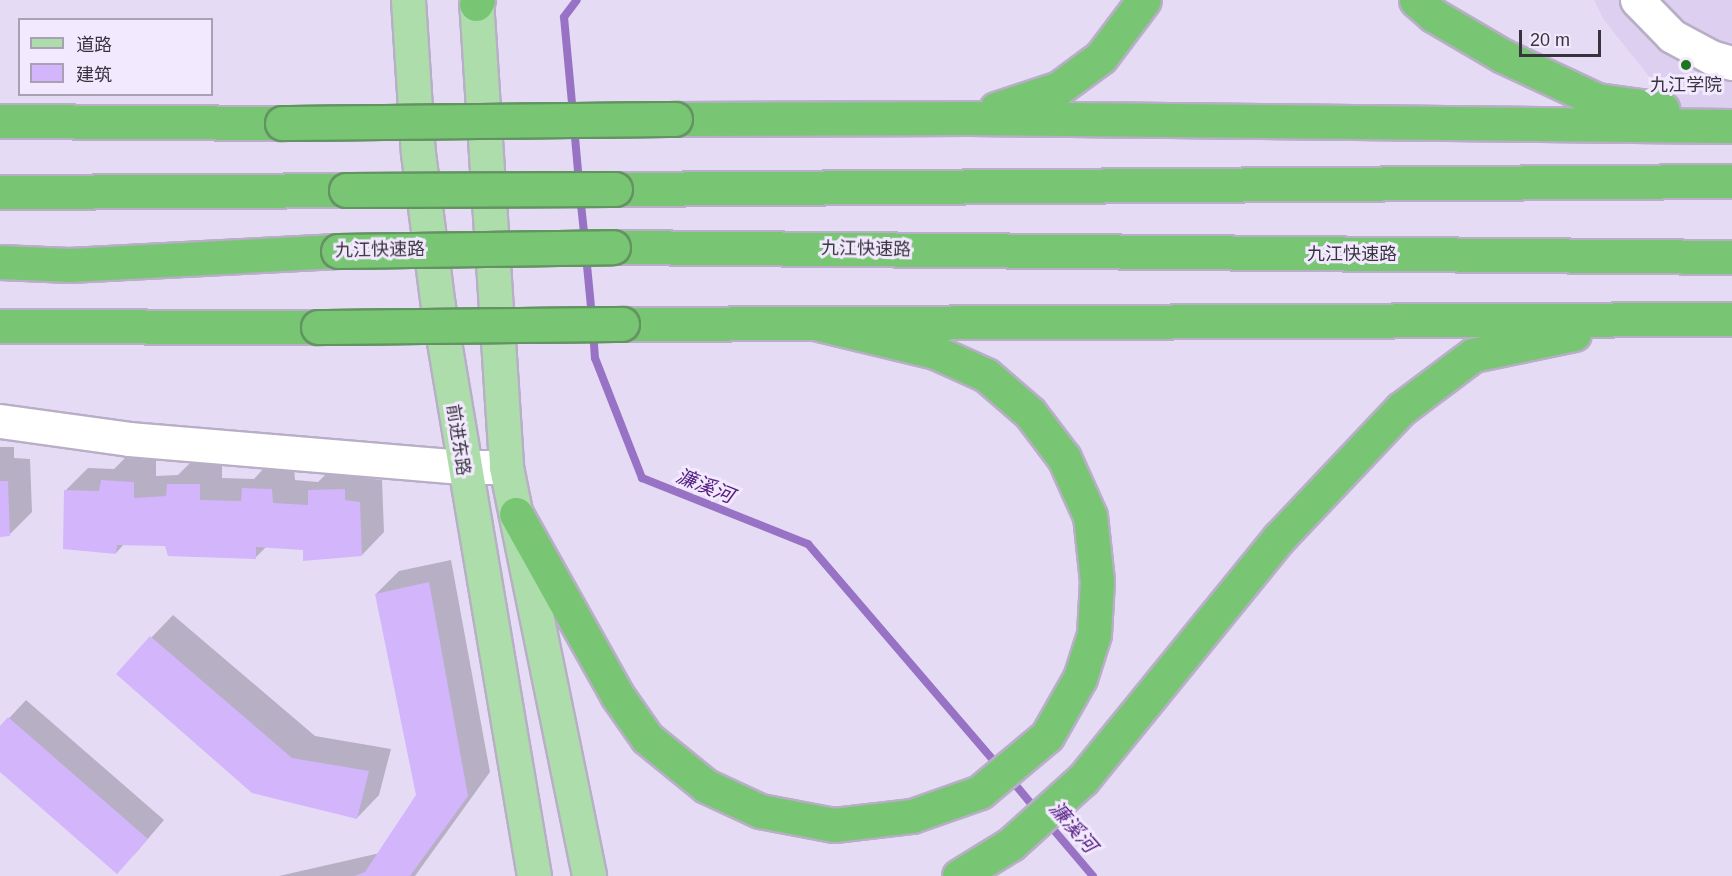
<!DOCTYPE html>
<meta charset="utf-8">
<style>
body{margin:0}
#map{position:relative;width:1732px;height:876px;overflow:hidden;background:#e5dbf5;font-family:Arial,"Noto Sans SC",sans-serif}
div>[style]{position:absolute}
.built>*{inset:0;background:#dccfef}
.shadow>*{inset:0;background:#0003}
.stream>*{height:8px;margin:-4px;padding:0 4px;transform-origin:4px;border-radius:4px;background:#9772c5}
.building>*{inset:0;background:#d3b5fb}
.roads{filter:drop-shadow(2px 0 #b8aec6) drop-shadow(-2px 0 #b8aec6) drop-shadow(0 2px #b8aec6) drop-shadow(0 -2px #b8aec6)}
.minor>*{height:33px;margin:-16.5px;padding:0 16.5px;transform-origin:16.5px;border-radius:16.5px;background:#fff}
.major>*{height:33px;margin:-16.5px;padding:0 16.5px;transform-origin:16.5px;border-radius:16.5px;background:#aeddac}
.highway>*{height:33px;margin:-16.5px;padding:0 16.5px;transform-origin:16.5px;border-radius:16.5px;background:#78c674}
.bridges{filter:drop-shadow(2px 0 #629361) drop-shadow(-2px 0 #629361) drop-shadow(0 2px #629361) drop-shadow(0 -2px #629361)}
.highway-bridge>*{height:33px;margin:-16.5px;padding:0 16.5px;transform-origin:16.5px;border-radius:16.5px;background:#78c674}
.dots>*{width:16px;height:16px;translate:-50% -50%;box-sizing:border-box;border:3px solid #f2e9fe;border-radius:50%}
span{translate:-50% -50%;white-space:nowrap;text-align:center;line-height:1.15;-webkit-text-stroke:6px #f2e9fe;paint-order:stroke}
.poi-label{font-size:18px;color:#38343e}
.street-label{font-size:18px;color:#38343e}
.water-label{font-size:20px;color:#521c80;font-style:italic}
.legend{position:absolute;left:18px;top:18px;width:195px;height:78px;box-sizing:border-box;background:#f2e9fe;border:2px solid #a8a1b1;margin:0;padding:8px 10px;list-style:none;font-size:18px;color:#38343e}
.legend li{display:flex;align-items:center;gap:12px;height:30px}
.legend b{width:30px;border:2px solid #a8a1b1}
.scale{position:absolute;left:1519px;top:30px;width:82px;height:27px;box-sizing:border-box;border:3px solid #38343e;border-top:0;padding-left:8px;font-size:18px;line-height:21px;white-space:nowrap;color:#38343e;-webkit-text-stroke:4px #f2e9fe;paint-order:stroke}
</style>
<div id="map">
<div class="built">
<div style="clip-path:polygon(1594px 0,1732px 0,1732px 135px,1676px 110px,1604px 20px)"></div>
</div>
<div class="shadow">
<div style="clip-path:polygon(0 447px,14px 447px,14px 458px,30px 459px,32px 512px,9px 535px,0 535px)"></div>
<div style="clip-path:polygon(125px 458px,156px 460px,156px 476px,178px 475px,191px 462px,222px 462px,222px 478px,254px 479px,266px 466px,294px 467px,295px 480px,318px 482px,332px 468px,367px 467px,366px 478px,382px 480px,384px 532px,362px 555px,267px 546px,255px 558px,166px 544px,125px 543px,116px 553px,65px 491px,88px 468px,114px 469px)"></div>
<div style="clip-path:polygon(451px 560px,490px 772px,415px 876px,279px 876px,380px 853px,417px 795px,376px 594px,399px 571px)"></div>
<div style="clip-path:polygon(173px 615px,315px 736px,391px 749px,379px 795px,357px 818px,151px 638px)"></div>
<div style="clip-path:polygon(26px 700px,164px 820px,134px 855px,0 770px,0 728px)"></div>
</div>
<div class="stream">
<div style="left:573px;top:114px;width:97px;rotate:-95.3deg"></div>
<div style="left:564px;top:17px;width:21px;rotate:-53deg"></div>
<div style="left:574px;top:126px;width:56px;rotate:84.9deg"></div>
<div style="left:580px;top:195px;width:47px;rotate:83.9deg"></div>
<div style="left:586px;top:255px;width:62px;rotate:84.5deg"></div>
<div style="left:593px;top:330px;width:28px;rotate:86deg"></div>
<div style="left:595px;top:358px;width:129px;rotate:68.6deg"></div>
<div style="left:642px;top:478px;width:179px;rotate:21.7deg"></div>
<div style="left:808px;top:544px;width:294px;rotate:49.4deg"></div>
<div style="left:1008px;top:776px;width:47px;rotate:50.2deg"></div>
<div style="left:1047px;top:822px;width:71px;rotate:49.6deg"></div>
</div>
<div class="building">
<div style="clip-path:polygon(101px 480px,134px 482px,134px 498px,166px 496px,167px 484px,200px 484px,200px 500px,241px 501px,242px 488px,272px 489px,273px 503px,308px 505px,308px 490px,345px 489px,345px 500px,360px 502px,362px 556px,303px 561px,303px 550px,256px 547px,256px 559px,168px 556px,165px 546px,117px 545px,116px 554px,63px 549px,64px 490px,99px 491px)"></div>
<div style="clip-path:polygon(0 481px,8px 481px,10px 536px,0 537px)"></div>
<div style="clip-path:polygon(429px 582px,468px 796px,410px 876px,354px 876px,365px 872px,416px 795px,375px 594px)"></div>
<div style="clip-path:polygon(150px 636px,292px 758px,369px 771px,357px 819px,252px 793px,116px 674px)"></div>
<div style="clip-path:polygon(8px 717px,148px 839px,117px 874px,0 772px,0 726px)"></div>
</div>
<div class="roads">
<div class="minor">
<div style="left:1637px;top:0;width:50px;rotate:45.8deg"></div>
<div style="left:1672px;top:36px;width:44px;rotate:28.3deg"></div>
<div style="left:1711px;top:57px;width:22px;rotate:16deg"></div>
<div style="left:0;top:421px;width:130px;rotate:7.9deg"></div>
<div style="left:129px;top:439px;width:334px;rotate:4.8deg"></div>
<div style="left:462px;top:467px;width:44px"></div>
</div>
<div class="major">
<div style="left:408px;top:0;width:153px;rotate:86.3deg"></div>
<div style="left:418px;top:153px;width:154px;rotate:82.6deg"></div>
<div style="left:438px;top:306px;width:578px;rotate:80.44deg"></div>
<div style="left:476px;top:0;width:468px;rotate:86.3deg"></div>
<div style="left:506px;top:467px;width:417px;rotate:78.5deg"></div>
</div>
<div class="highway">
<div style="left:1416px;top:0;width:23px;rotate:41deg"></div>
<div style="left:1433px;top:15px;width:81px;rotate:30.4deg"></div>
<div style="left:1503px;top:56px;width:104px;rotate:25.1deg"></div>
<div style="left:1597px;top:100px;width:66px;rotate:7.9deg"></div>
<div style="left:476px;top:4px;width:4px;rotate:-63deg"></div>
<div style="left:996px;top:109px;width:66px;rotate:-18.4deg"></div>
<div style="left:1059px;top:88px;width:52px;rotate:-36.4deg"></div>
<div style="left:1101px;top:57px;width:71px;rotate:-53deg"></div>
<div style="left:675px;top:119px;width:294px;rotate:-0.2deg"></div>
<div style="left:969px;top:118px;width:763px;rotate:0.6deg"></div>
<div style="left:0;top:121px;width:282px;rotate:0.4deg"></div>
<div style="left:615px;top:189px;width:1117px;rotate:-0.41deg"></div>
<div style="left:0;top:192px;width:346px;rotate:-0.3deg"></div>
<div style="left:613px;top:247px;width:1119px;rotate:0.51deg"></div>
<div style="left:0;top:262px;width:69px;rotate:2.5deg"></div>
<div style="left:69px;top:265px;width:269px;rotate:-3deg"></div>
<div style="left:622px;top:324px;width:1110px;rotate:-0.26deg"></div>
<div style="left:0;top:326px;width:318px;rotate:0.2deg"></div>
<div style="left:516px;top:514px;width:207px;rotate:60.8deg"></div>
<div style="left:617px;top:695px;width:52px;rotate:55.1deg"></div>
<div style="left:647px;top:738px;width:76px;rotate:39.1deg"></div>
<div style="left:706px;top:786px;width:60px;rotate:24.8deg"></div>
<div style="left:760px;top:811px;width:75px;rotate:10.7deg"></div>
<div style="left:834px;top:825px;width:79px;rotate:-6.6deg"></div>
<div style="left:912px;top:816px;width:72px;rotate:-19.4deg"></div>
<div style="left:980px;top:792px;width:87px;rotate:-39.9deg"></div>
<div style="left:1047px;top:736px;width:67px;rotate:-60.4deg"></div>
<div style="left:1080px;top:678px;width:46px;rotate:-72.3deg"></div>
<div style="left:1094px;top:634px;width:53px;rotate:-86.8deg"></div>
<div style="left:1097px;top:581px;width:65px;rotate:-96.1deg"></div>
<div style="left:1090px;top:516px;width:64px;rotate:-114.1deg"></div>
<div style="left:1064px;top:458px;width:56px;rotate:-127.1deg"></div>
<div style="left:1030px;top:413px;width:58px;rotate:-139.2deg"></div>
<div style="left:986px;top:375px;width:56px;rotate:-155.7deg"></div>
<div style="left:935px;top:352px;width:124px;rotate:-166.5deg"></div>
<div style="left:959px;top:876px;width:61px;rotate:-31.6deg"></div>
<div style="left:1011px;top:844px;width:97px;rotate:-42.1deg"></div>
<div style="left:1083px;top:779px;width:311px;rotate:-50.9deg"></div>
<div style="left:1279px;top:538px;width:178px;rotate:-46.6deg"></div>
<div style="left:1401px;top:409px;width:90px;rotate:-36.9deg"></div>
<div style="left:1473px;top:355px;width:103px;rotate:-11.7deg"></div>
</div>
</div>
<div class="bridges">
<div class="highway-bridge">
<div style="left:282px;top:123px;width:393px;rotate:-0.6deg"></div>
<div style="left:346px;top:190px;width:269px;rotate:-0.2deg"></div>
<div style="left:338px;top:251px;width:275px;rotate:-0.8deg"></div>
<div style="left:318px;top:327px;width:304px;rotate:-0.6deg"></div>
</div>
</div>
<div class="dots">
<div style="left:1686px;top:65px;background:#1e741f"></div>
</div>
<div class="poi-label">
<span style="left:1686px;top:85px">九江学院</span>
</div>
<div class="street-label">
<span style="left:866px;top:249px;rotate:1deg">九江快速路</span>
<span style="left:380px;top:250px;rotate:-1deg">九江快速路</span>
<span style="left:1352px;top:254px">九江快速路</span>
<span style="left:458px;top:440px;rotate:81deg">前进东路</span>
</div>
<div class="water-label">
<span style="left:705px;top:486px;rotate:22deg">濂溪河</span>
<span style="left:1073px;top:827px;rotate:49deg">濂溪河</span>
</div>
<ul class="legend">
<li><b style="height:8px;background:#aeddac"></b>道路</li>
<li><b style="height:16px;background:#d3b5fb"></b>建筑</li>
</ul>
<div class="scale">20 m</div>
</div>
